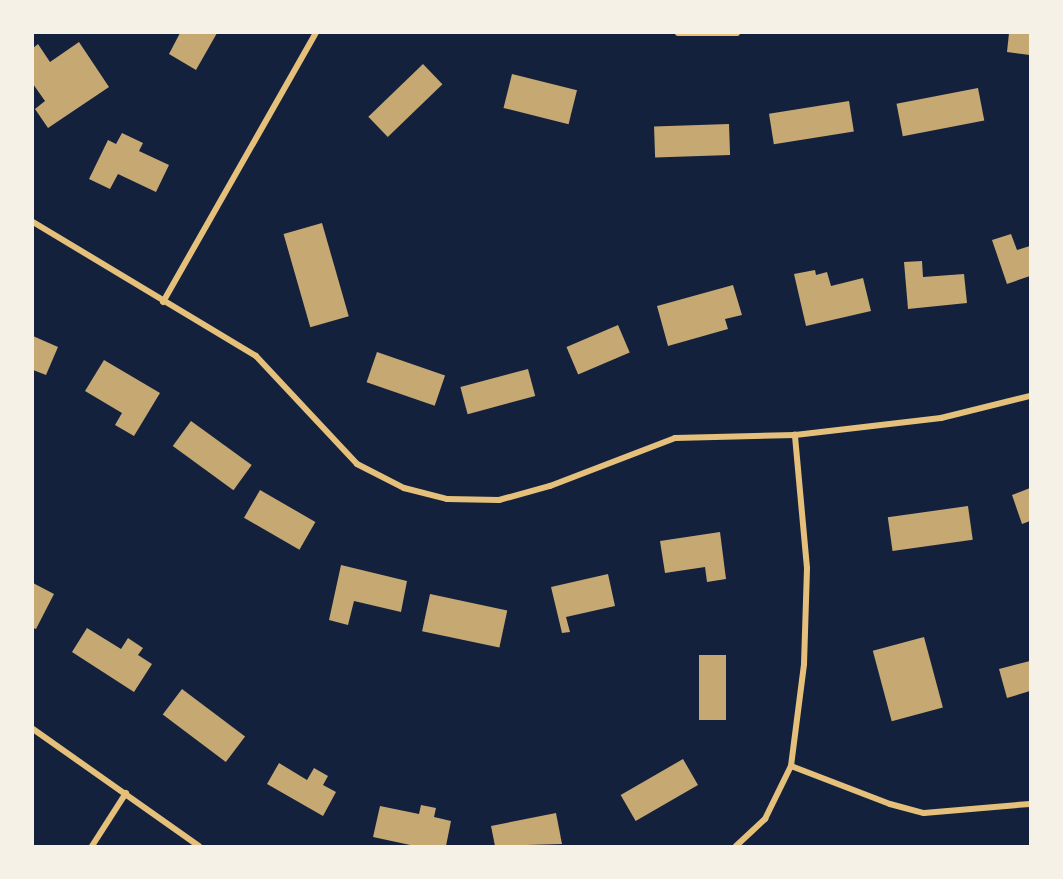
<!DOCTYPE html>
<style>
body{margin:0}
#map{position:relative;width:1063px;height:879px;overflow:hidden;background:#14213d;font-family:Figtree,sans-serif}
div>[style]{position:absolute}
.building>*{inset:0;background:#c6a872;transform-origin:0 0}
.minor>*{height:6px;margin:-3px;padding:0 3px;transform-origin:3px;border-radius:3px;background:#e5c07b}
span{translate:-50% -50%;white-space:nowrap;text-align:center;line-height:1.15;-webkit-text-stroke:4.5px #f6f1e7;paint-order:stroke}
.frame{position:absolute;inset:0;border:34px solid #f6f1e7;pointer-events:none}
</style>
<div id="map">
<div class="building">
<div style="clip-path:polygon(180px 33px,217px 33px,196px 70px,169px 54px)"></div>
<div style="clip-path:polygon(1009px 33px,1030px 33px,1030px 55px,1007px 52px)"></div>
<div style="clip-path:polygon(79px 42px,109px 87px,48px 128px,35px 109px,45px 101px,33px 84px,33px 48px,38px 44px,50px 62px)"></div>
<div style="left:423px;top:64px;width:28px;height:76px;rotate:46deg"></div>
<div style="left:512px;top:74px;width:67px;height:35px;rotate:14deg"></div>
<div style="left:978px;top:88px;width:33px;height:83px;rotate:79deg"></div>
<div style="left:849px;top:101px;width:31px;height:81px;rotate:81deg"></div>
<div style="left:729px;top:124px;width:31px;height:75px;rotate:88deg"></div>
<div style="clip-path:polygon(122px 133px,143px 143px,139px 151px,169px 165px,156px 192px,118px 174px,110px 189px,89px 179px,108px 140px,116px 144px)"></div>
<div style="left:322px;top:223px;width:97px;height:40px;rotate:74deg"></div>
<div style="clip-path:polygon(1011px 234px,1017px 250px,1030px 246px,1030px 276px,1007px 284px,992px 240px)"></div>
<div style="clip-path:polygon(922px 261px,923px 277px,964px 274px,967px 303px,908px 309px,904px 262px)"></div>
<div style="clip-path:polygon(815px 270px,816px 275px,827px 272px,831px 286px,863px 278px,871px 311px,806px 326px,794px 274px)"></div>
<div style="clip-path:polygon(733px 285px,742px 315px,725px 319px,728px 329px,668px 346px,657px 306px)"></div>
<div style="left:618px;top:325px;width:30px;height:56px;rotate:67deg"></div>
<div style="clip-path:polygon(33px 336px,58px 347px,46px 375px,33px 370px)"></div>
<div style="left:377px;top:352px;width:72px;height:32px;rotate:19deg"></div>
<div style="clip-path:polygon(104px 360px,160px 393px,134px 436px,115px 425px,122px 413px,85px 391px)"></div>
<div style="left:528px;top:369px;width:28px;height:70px;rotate:75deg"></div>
<div style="left:191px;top:421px;width:75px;height:31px;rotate:36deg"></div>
<div style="clip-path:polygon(1030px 488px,1030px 521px,1022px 524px,1012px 495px)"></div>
<div style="left:260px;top:490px;width:64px;height:32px;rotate:30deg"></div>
<div style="left:968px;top:506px;width:34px;height:81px;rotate:82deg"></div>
<div style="clip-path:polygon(720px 532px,726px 579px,707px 582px,705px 567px,665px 573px,660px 541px)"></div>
<div style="clip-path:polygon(341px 565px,407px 581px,401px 612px,354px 601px,348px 625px,329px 620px)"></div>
<div style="clip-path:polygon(608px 574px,615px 606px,566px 617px,570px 632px,562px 633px,551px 587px)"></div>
<div style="clip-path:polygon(33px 583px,54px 594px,36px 629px,33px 628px)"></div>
<div style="left:430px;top:594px;width:79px;height:38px;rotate:12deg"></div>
<div style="clip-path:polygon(87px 628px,121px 649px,128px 638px,143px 648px,138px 655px,152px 664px,134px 692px,72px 652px)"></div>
<div style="left:924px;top:637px;width:73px;height:53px;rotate:75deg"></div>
<div style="left:699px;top:655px;width:27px;height:65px"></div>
<div style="clip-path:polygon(1030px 661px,1030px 691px,1007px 698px,999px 669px)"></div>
<div style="left:182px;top:689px;width:79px;height:32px;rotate:37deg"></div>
<div style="left:683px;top:759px;width:30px;height:72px;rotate:60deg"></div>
<div style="clip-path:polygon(279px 763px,307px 780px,314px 768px,328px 776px,323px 785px,336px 792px,323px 816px,267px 784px)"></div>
<div style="clip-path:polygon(421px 805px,436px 808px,434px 817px,451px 821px,446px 846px,415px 846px,373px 837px,380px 806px,419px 814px)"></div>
<div style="clip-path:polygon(556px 813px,562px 844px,495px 846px,491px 826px)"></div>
</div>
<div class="minor">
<div style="left:678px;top:33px;width:59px"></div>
<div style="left:33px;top:222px;width:260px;rotate:31deg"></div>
<div style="left:256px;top:356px;width:148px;rotate:46.9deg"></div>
<div style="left:357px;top:464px;width:53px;rotate:27.1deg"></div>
<div style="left:404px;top:488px;width:44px;rotate:14.3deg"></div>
<div style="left:447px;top:499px;width:52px;rotate:1.1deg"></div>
<div style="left:499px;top:500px;width:53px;rotate:-15.4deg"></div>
<div style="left:550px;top:486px;width:134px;rotate:-21deg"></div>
<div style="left:675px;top:438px;width:120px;rotate:-1.4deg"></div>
<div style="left:795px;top:435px;width:147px;rotate:-6.6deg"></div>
<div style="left:941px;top:418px;width:92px;rotate:-13.9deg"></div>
<div style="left:163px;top:302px;width:309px;rotate:-60.4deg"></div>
<div style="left:33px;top:729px;width:203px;rotate:35.2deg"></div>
<div style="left:791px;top:766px;width:106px;rotate:21deg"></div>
<div style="left:890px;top:804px;width:35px;rotate:15deg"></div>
<div style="left:924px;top:813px;width:106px;rotate:-4.9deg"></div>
<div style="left:92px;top:846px;width:63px;rotate:-57.3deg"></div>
<div style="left:736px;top:846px;width:40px;rotate:-43deg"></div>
<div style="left:765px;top:819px;width:59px;rotate:-63.9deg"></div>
<div style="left:791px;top:766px;width:103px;rotate:-82.7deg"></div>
<div style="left:804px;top:664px;width:96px;rotate:-88.2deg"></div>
<div style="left:807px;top:568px;width:134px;rotate:-95.2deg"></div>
</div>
<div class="frame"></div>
</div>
